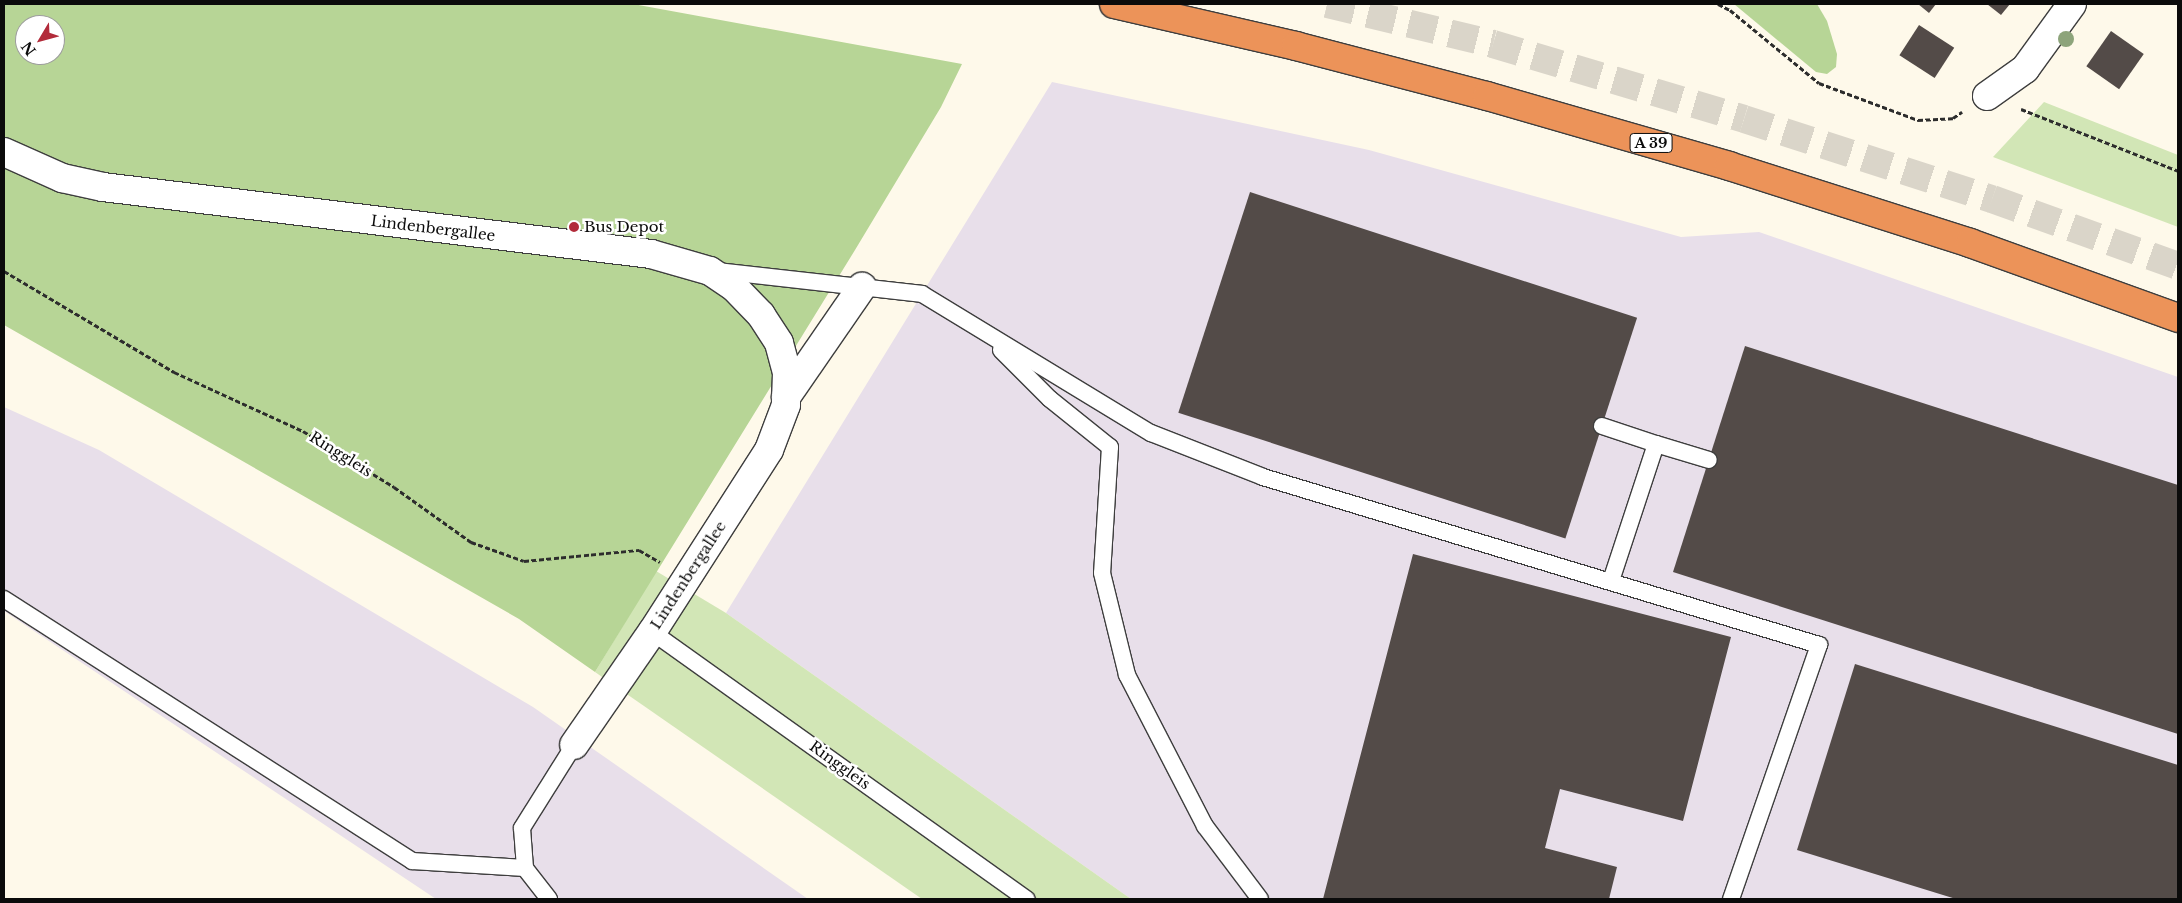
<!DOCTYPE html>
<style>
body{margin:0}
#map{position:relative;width:2182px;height:903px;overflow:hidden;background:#fef9ea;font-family:"Libre Baskerville",serif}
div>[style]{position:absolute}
.industrial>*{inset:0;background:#e8dfea}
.green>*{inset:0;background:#d2e6b6}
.forest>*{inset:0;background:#b7d596}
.building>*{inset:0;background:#534b48;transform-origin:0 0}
.motorway-tunnel>*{height:28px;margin-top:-14px;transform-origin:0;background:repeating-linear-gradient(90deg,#dad5c9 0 28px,transparent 0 42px)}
.path>*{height:3px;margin-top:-1.5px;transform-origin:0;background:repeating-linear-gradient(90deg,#2d2d2d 0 5px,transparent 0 7.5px)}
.roads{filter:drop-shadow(1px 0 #3e3e3e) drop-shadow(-1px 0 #3e3e3e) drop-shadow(0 1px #3e3e3e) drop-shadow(0 -1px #3e3e3e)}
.service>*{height:16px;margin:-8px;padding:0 8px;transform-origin:8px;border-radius:8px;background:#fff}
.minor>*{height:28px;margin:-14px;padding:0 14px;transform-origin:14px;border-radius:14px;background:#fff}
.motorway>*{height:28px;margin:-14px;padding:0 14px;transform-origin:14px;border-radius:14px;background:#ec9359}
.trees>*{width:16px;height:16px;margin:-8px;border-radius:50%;background:#8da47b}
.dots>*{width:14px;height:14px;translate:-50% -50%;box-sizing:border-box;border:2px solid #fff;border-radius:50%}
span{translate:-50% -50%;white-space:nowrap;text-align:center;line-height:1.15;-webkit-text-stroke:5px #fff;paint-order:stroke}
.shield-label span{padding:1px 4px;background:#fff;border:1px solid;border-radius:4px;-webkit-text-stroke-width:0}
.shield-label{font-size:14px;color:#0b0b0b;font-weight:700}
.poi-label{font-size:15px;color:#0b0b0b}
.left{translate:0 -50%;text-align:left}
.street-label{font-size:15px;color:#0b0b0b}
.frame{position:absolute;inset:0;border:5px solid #0b0b0b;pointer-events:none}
.north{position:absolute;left:15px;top:15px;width:50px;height:50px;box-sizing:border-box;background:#fff;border:1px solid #9d9d9d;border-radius:50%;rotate:233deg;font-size:14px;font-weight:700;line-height:20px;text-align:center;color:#0b0b0b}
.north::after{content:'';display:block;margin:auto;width:18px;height:22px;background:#b22b3a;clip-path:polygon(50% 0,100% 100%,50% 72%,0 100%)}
</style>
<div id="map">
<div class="industrial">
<div style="clip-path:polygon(1052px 82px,1369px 150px,1681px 237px,1759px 232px,2178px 377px,2178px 899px,1131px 899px,726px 613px)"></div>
<div style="clip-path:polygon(4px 407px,99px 450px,533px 707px,808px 899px,436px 899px,4px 611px)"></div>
</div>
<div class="green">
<div style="clip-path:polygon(2044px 102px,2178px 155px,2178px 227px,1993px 157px)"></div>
<div style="clip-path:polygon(656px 571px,726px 613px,1131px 899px,922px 899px,595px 672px)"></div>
</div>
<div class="forest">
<div style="clip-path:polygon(evenodd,4px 4px,633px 4px,962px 64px,941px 107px,855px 250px,595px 672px,519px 619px,4px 325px,4px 4px,25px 25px,55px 25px,55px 55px,25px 55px,25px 25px)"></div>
<div style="clip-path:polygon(1734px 4px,1817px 4px,1827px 21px,1837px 54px,1836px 67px,1827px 74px,1816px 72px)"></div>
</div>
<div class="building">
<div style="clip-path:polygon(1918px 4px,1936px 4px,1929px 13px)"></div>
<div style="clip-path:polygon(1987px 4px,2010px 4px,2001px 15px)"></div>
<div style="left:1919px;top:25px;width:42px;height:36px;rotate:33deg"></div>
<div style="left:2111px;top:31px;width:40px;height:43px;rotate:35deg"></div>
<div style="left:1250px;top:192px;width:407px;height:232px;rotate:18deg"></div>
<div style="clip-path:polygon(1745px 346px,2178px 485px,2178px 734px,1673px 572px)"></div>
<div style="clip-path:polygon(1413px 554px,1731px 637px,1683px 821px,1560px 789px,1545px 848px,1617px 867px,1609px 899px,1323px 899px)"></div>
<div style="clip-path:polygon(1855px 664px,2178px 765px,2178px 899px,1956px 899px,1797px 850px)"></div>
</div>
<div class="motorway-tunnel">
<div style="left:1327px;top:4px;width:171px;rotate:13.5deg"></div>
<div style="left:1493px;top:44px;width:262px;rotate:16.6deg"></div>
<div style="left:1744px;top:119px;width:261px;rotate:17.9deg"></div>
<div style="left:1992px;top:199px;width:198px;rotate:19.8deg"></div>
</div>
<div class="path">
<div style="left:1718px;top:4px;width:13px;rotate:27deg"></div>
<div style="left:1730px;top:10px;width:115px;rotate:39.4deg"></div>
<div style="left:1819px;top:83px;width:106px;rotate:20.5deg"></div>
<div style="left:1918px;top:120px;width:35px;rotate:-3deg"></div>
<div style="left:1953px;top:118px;width:11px;rotate:-34deg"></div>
<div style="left:2021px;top:109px;width:169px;rotate:21.5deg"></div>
<div style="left:4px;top:271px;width:198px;rotate:30.7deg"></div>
<div style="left:174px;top:372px;width:142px;rotate:24.6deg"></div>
<div style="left:303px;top:431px;width:107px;rotate:31.6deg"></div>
<div style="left:394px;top:487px;width:95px;rotate:35.5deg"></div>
<div style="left:471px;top:542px;width:56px;rotate:19.7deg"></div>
<div style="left:524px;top:561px;width:116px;rotate:-5.5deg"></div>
<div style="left:639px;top:550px;width:24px;rotate:30deg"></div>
</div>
<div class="roads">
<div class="service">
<div style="left:718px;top:271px;width:205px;rotate:6.4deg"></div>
<div style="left:922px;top:294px;width:268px;rotate:31.3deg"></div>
<div style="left:1151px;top:433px;width:120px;rotate:21.4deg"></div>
<div style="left:1263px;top:477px;width:581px;rotate:16.81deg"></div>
<div style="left:1819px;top:645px;width:269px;rotate:109.1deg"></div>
<div style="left:1001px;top:350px;width:69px;rotate:45deg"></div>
<div style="left:1050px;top:399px;width:77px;rotate:38.7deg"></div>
<div style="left:1110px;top:447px;width:126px;rotate:93.6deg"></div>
<div style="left:1102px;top:573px;width:105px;rotate:76.2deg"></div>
<div style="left:1127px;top:675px;width:170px;rotate:62.7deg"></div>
<div style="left:1205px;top:826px;width:91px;rotate:53deg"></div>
<div style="left:1602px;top:426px;width:57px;rotate:18.4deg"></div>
<div style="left:1656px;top:444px;width:144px;rotate:108.2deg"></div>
<div style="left:1656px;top:444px;width:55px;rotate:16.8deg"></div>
<div style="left:4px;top:599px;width:485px;rotate:32.7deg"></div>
<div style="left:412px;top:861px;width:113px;rotate:3.5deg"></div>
<div style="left:652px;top:632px;width:460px;rotate:35.5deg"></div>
<div style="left:549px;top:899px;width:39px;rotate:-128deg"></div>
<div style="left:525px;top:868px;width:40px;rotate:-94.3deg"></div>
<div style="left:522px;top:828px;width:98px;rotate:-57.9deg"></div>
</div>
<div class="minor">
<div style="left:1987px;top:96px;width:47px;rotate:-35.4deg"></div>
<div style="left:2025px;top:69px;width:80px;rotate:-54.1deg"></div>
<div style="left:4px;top:152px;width:64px;rotate:24.1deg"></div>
<div style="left:62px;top:178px;width:42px;rotate:12.4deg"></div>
<div style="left:103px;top:187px;width:552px;rotate:6.97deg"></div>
<div style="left:651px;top:254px;width:61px;rotate:16.1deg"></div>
<div style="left:710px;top:271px;width:29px;rotate:34deg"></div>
<div style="left:734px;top:287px;width:39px;rotate:46deg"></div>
<div style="left:761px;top:315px;width:33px;rotate:57deg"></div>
<div style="left:779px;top:343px;width:31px;rotate:75deg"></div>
<div style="left:787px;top:373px;width:32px;rotate:92deg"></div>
<div style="left:786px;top:405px;width:48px;rotate:110.7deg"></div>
<div style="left:769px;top:450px;width:216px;rotate:122.7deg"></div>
<div style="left:652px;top:632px;width:137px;rotate:124.6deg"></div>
<div style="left:786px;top:397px;width:134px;rotate:-55.4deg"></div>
</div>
<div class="motorway">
<div style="left:1114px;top:4px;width:187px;rotate:13deg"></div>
<div style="left:1296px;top:46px;width:197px;rotate:14.7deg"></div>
<div style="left:1487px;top:96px;width:252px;rotate:16.1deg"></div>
<div style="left:1729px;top:166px;width:253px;rotate:17.7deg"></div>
<div style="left:1970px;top:243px;width:221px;rotate:19.8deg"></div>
</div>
</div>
<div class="trees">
<div style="left:2066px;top:39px"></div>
</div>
<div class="dots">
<div style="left:574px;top:227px;background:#b22b3a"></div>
</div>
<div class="shield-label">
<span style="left:1651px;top:143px">A 39</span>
</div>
<div class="poi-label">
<span class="left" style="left:584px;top:227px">Bus Depot</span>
</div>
<div class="street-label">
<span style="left:433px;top:228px;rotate:7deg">Lindenbergallee</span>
<span style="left:341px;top:454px;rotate:32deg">Ringgleis</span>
<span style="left:688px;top:575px;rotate:-57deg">Lindenbergallee</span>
<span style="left:840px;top:765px;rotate:36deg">Ringgleis</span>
</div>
<div class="frame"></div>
<div class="north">N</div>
</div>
